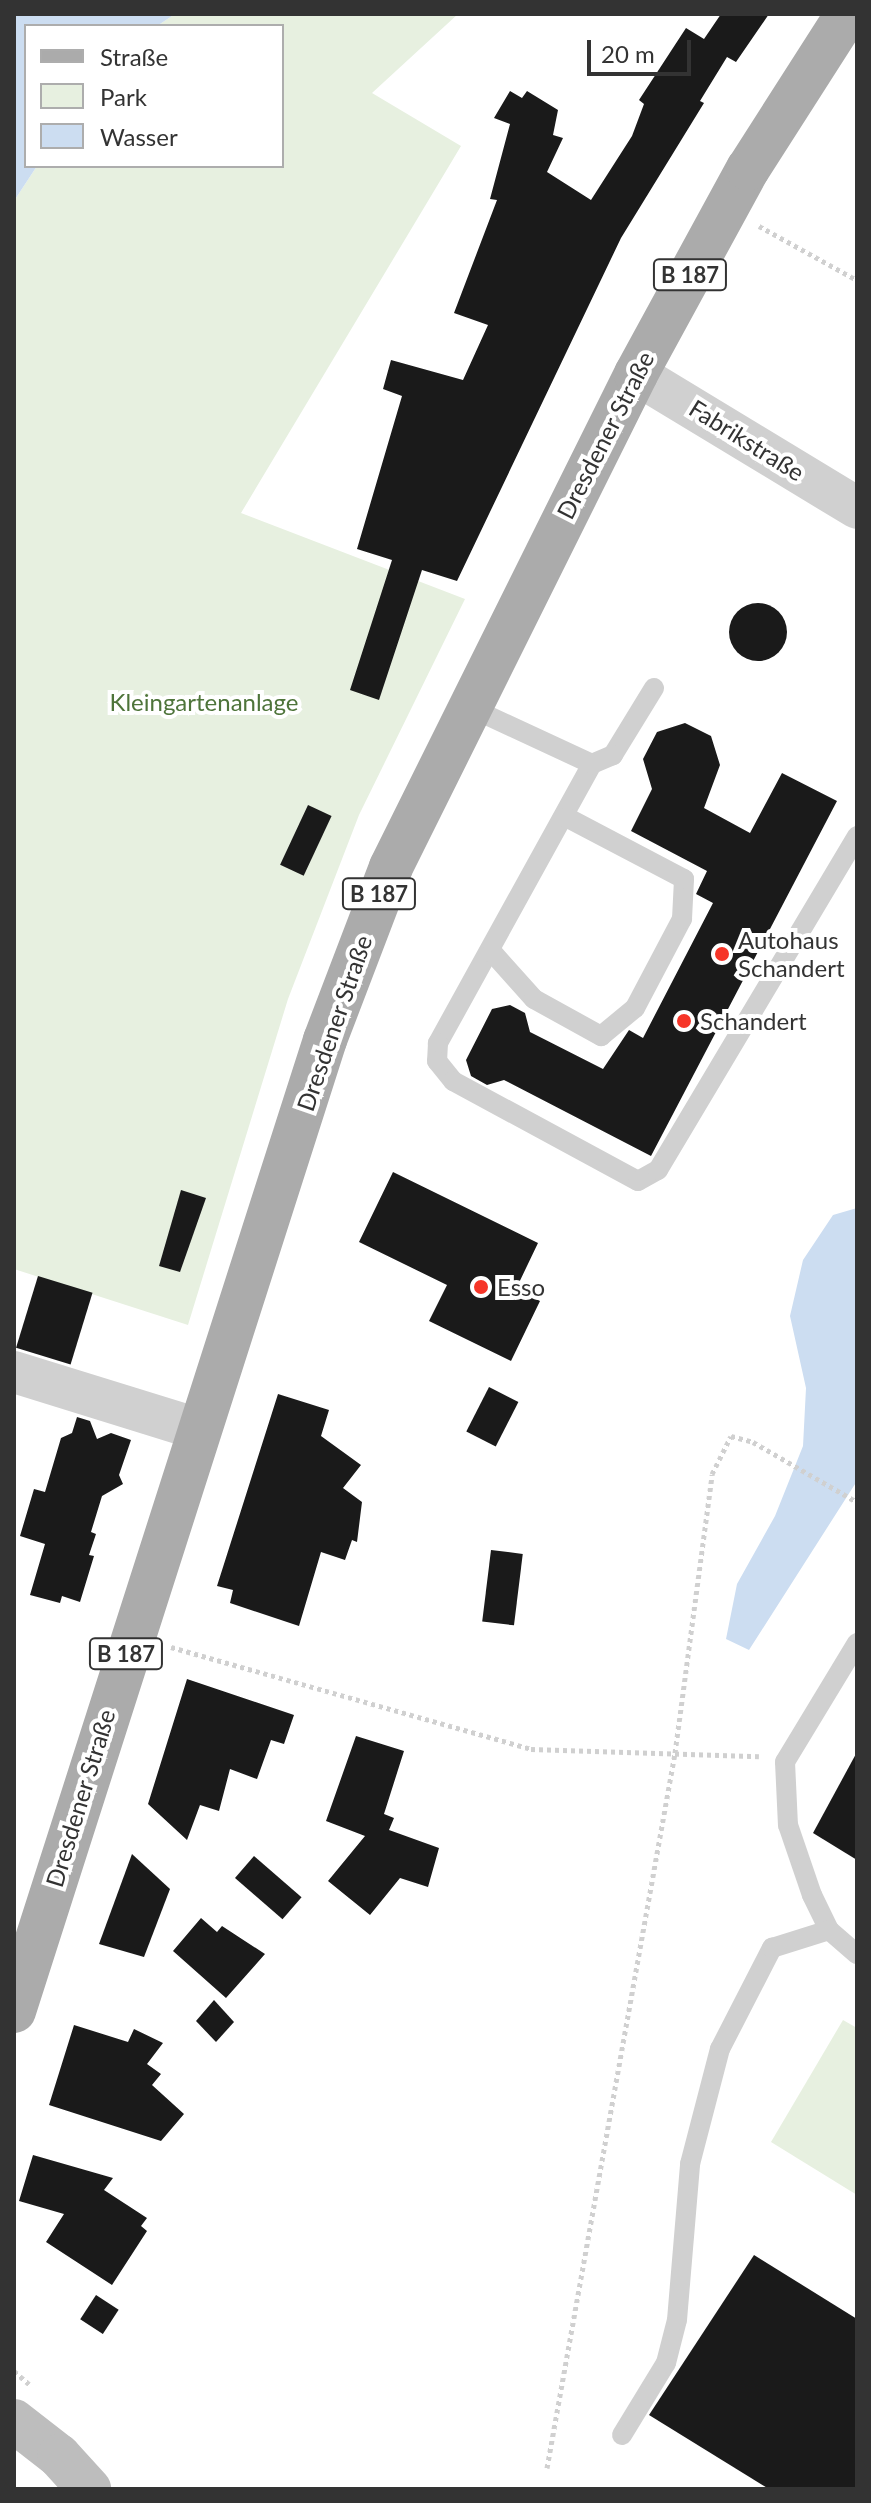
<!DOCTYPE html>
<meta charset="utf-8">
<style>
body{margin:0}
#map{position:relative;width:871px;height:2503px;overflow:hidden;background:#fff;font-family:Lato,sans-serif}
div>[style]{position:absolute}
.green>*{inset:0;background:#e7f0e0}
.water>*{inset:0;background:#ccddf1}
.building>*{inset:0;background:#1a1a1a;transform-origin:0 0}
.round{border-radius:50%}
.path>*{height:5px;margin-top:-2.5px;transform-origin:0;background:repeating-linear-gradient(90deg,#d0d0d0 0 4px,transparent 0 8px)}
.service>*{height:20px;margin:-10px;padding:0 10px;transform-origin:10px;border-radius:10px;background:#d0d0d0}
.minor>*{height:42px;margin:-21px;padding:0 21px;transform-origin:21px;border-radius:21px;background:#d0d0d0}
.secondary>*{height:44px;margin:-22px;padding:0 22px;transform-origin:22px;border-radius:22px;background:#bdbdbd}
.primary>*{height:44px;margin:-22px;padding:0 22px;transform-origin:22px;border-radius:22px;background:#ababab}
.dots>*{width:22px;height:22px;translate:-50% -50%;box-sizing:border-box;border:4px solid #fff;border-radius:50%}
span{translate:-50% -50%;white-space:nowrap;text-align:center;line-height:1.15;-webkit-text-stroke:8px #fff;paint-order:stroke}
.shield-label span{padding:2px 6px;background:#fff;border:2px solid;border-radius:6px;-webkit-text-stroke-width:0}
.shield-label{font-size:22px;color:#333;font-weight:700}
.street-label{font-size:24px;color:#333}
.park-label{font-size:24px;color:#4e743a}
.poi-label{font-size:24px;color:#333}
.left{translate:0 -50%;text-align:left}
.frame{position:absolute;inset:0;border:16px solid #333;pointer-events:none}
.legend{position:absolute;left:24px;top:24px;width:260px;height:144px;box-sizing:border-box;background:#fff;border:2px solid #adadad;margin:0;padding:10px 14px;list-style:none;font-size:24px;color:#333}
.legend li{display:flex;align-items:center;gap:16px;height:40px}
.legend b{width:40px;border:2px solid #adadad}
.scale{position:absolute;left:587px;top:40px;width:104px;height:36px;box-sizing:border-box;border:4px solid #333;border-top:0;padding-left:10px;font-size:24px;line-height:28px;white-space:nowrap;color:#333;-webkit-text-stroke:6px #fff;paint-order:stroke}
</style>
<div id="map">
<div class="green">
<div style="clip-path:polygon(175px 14px,458px 14px,372px 93px,461px 146px,241px 513px,465px 599px,359px 815px,288px 999px,188px 1325px,14px 1269px,14px 201px,37px 166px,282px 166px,282px 26px,157px 26px)"></div>
<div style="clip-path:polygon(843px 2020px,857px 2028px,857px 2195px,771px 2142px)"></div>
</div>
<div class="water">
<div style="clip-path:polygon(14px 14px,175px 14px,157px 26px,26px 26px,26px 166px,37px 166px,14px 201px)"></div>
<div style="clip-path:polygon(857px 1208px,857px 1481px,749px 1650px,726px 1639px,737px 1584px,775px 1516px,803px 1446px,806px 1388px,790px 1316px,803px 1260px,833px 1215px)"></div>
</div>
<div class="building">
<div style="clip-path:polygon(721px 14px,769px 14px,736px 62px,727px 57px,700px 101px,704px 103px,621px 238px,457px 581px,422px 570px,379px 700px,350px 690px,392px 560px,357px 549px,402px 396px,383px 389px,391px 360px,463px 380px,488px 325px,454px 313px,497px 200px,490px 199px,510px 124px,494px 118px,510px 91px,522px 98px,527px 91px,558px 110px,553px 135px,563px 138px,547px 172px,591px 200px,632px 136px,644px 104px,639px 100px,686px 28px,704px 39px)"></div>
<div class="round" style="left:729px;top:603px;width:58px;height:58px"></div>
<div style="clip-path:polygon(685px 723px,711px 736px,720px 765px,704px 808px,750px 833px,782px 773px,837px 801px,651px 1156px,504px 1080px,487px 1085px,471px 1076px,466px 1060px,492px 1009px,510px 1005px,525px 1013px,530px 1032px,603px 1069px,629px 1030px,643px 1038px,713px 903px,696px 894px,707px 871px,631px 831px,652px 789px,643px 759px,657px 732px)"></div>
<div style="left:308px;top:805px;width:26px;height:66px;rotate:25deg"></div>
<div style="clip-path:polygon(393px 1172px,538px 1243px,516px 1289px,540px 1301px,511px 1361px,429px 1321px,447px 1285px,359px 1242px)"></div>
<div style="clip-path:polygon(181px 1190px,206px 1198px,180px 1272px,159px 1266px)"></div>
<div style="left:38px;top:1276px;width:57px;height:75px;rotate:17deg"></div>
<div style="left:489px;top:1387px;width:33px;height:50px;rotate:27deg"></div>
<div style="clip-path:polygon(278px 1394px,329px 1410px,321px 1436px,361px 1465px,343px 1488px,362px 1502px,357px 1542px,352px 1540px,345px 1560px,321px 1552px,299px 1626px,230px 1603px,233px 1590px,217px 1586px)"></div>
<div style="clip-path:polygon(77px 1417px,90px 1421px,97px 1439px,111px 1433px,131px 1440px,119px 1475px,123px 1484px,102px 1496px,91px 1532px,96px 1534px,89px 1555px,94px 1556px,80px 1602px,62px 1596px,60px 1603px,30px 1595px,45px 1544px,20px 1536px,34px 1489px,45px 1492px,61px 1438px,72px 1433px)"></div>
<div style="left:491px;top:1550px;width:32px;height:72px;rotate:7deg"></div>
<div style="clip-path:polygon(187px 1679px,294px 1715px,284px 1744px,271px 1740px,257px 1779px,230px 1769px,219px 1811px,200px 1805px,187px 1840px,148px 1804px)"></div>
<div style="clip-path:polygon(356px 1736px,404px 1751px,384px 1814px,394px 1818px,389px 1830px,439px 1848px,428px 1887px,400px 1878px,370px 1915px,328px 1881px,365px 1836px,326px 1821px)"></div>
<div style="clip-path:polygon(857px 1752px,857px 1860px,813px 1833px)"></div>
<div style="clip-path:polygon(132px 1854px,170px 1889px,144px 1957px,99px 1944px)"></div>
<div style="left:254px;top:1856px;width:63px;height:29px;rotate:41deg"></div>
<div style="clip-path:polygon(201px 1918px,217px 1932px,222px 1926px,265px 1954px,226px 1998px,173px 1951px)"></div>
<div style="clip-path:polygon(214px 2000px,234px 2022px,216px 2042px,196px 2021px)"></div>
<div style="clip-path:polygon(74px 2025px,128px 2042px,134px 2029px,163px 2043px,147px 2064px,161px 2074px,152px 2085px,184px 2114px,161px 2141px,49px 2105px)"></div>
<div style="clip-path:polygon(33px 2155px,113px 2178px,104px 2190px,147px 2218px,141px 2226px,147px 2231px,112px 2285px,46px 2242px,64px 2214px,19px 2201px)"></div>
<div style="clip-path:polygon(754px 2255px,857px 2319px,857px 2489px,769px 2489px,649px 2415px)"></div>
<div style="left:96px;top:2295px;width:27px;height:29px;rotate:33deg"></div>
</div>
<div class="path">
<div style="left:759px;top:226px;width:112px;rotate:28.9deg"></div>
<div style="left:171px;top:1647px;width:374px;rotate:15.8deg"></div>
<div style="left:531px;top:1749px;width:228px;rotate:1.8deg"></div>
<div style="left:14px;top:2371px;width:20px;rotate:41deg"></div>
<div style="left:547px;top:2468px;width:726px;rotate:-79.85deg"></div>
<div style="left:675px;top:1753px;width:281px;rotate:-82.4deg"></div>
<div style="left:712px;top:1474px;width:42px;rotate:-63.4deg"></div>
<div style="left:731px;top:1436px;width:23px;rotate:15deg"></div>
<div style="left:753px;top:1442px;width:120px;rotate:30deg"></div>
</div>
<div class="service">
<div style="left:654px;top:688px;width:79px;rotate:121.5deg"></div>
<div style="left:613px;top:755px;width:23px;rotate:157deg"></div>
<div style="left:592px;top:764px;width:319px;rotate:118.9deg"></div>
<div style="left:438px;top:1043px;width:18px;rotate:93deg"></div>
<div style="left:437px;top:1061px;width:26px;rotate:51deg"></div>
<div style="left:453px;top:1081px;width:210px;rotate:28.4deg"></div>
<div style="left:638px;top:1181px;width:23px;rotate:-29deg"></div>
<div style="left:658px;top:1170px;width:389px;rotate:-59.2deg"></div>
<div style="left:467px;top:706px;width:138px;rotate:24.9deg"></div>
<div style="left:492px;top:952px;width:63px;rotate:48.2deg"></div>
<div style="left:534px;top:999px;width:77px;rotate:28.9deg"></div>
<div style="left:601px;top:1036px;width:44px;rotate:-39.5deg"></div>
<div style="left:635px;top:1008px;width:101px;rotate:-62.2deg"></div>
<div style="left:682px;top:919px;width:40px;rotate:-87.1deg"></div>
<div style="left:684px;top:879px;width:133px;rotate:-152.3deg"></div>
<div style="left:857px;top:1643px;width:139px;rotate:121.2deg"></div>
<div style="left:785px;top:1762px;width:63px;rotate:87.3deg"></div>
<div style="left:788px;top:1825px;width:74px;rotate:71.1deg"></div>
<div style="left:812px;top:1895px;width:39px;rotate:64deg"></div>
<div style="left:829px;top:1930px;width:37px;rotate:41deg"></div>
<div style="left:622px;top:2435px;width:84px;rotate:-58.6deg"></div>
<div style="left:666px;top:2363px;width:44px;rotate:-75.7deg"></div>
<div style="left:677px;top:2320px;width:157px;rotate:-85.2deg"></div>
<div style="left:690px;top:2164px;width:119px;rotate:-75.4deg"></div>
<div style="left:720px;top:2049px;width:114px;rotate:-62.8deg"></div>
<div style="left:772px;top:1948px;width:60px;rotate:-17.5deg"></div>
</div>
<div class="minor">
<div style="left:636px;top:374px;width:258px;rotate:31.2deg"></div>
<div style="left:14px;top:1372px;width:193px;rotate:17.2deg"></div>
</div>
<div class="secondary">
<div style="left:14px;top:2421px;width:57px;rotate:37.9deg"></div>
<div style="left:59px;top:2456px;width:45px;rotate:47.7deg"></div>
</div>
<div class="primary">
<div style="left:14px;top:2011px;width:1020px;rotate:-72.24deg"></div>
<div style="left:325px;top:1040px;width:185px;rotate:-69.1deg"></div>
<div style="left:391px;top:867px;width:551px;rotate:-63.57deg"></div>
<div style="left:636px;top:374px;width:234px;rotate:-61.4deg"></div>
<div style="left:748px;top:169px;width:184px;rotate:-57.4deg"></div>
</div>
<div class="dots">
<div style="left:722px;top:954px;background:#f63528"></div>
<div style="left:684px;top:1021px;background:#f63528"></div>
<div style="left:481px;top:1287px;background:#f63528"></div>
</div>
<div class="shield-label">
<span style="left:690px;top:275px">B 187</span>
<span style="left:379px;top:894px">B 187</span>
<span style="left:126px;top:1654px">B 187</span>
</div>
<div class="street-label">
<span style="left:605px;top:435px;rotate:-63deg">Dresdener Straße</span>
<span style="left:747px;top:440px;rotate:32deg">Fabrikstraße</span>
<span style="left:334px;top:1023px;rotate:-71deg">Dresdener Straße</span>
<span style="left:80px;top:1798px;rotate:-73deg">Dresdener Straße</span>
</div>
<div class="park-label">
<span style="left:204px;top:702px">Kleingartenanlage</span>
</div>
<div class="poi-label">
<span class="left" style="left:738px;top:954px">Autohaus<br>Schandert</span>
<span class="left" style="left:700px;top:1021px">Schandert</span>
<span class="left" style="left:497px;top:1287px">Esso</span>
</div>
<div class="frame"></div>
<ul class="legend">
<li><b style="height:10px;background:#ababab"></b>Straße</li>
<li><b style="height:22px;background:#e7f0e0"></b>Park</li>
<li><b style="height:22px;background:#ccddf1"></b>Wasser</li>
</ul>
<div class="scale">20 m</div>
</div>
